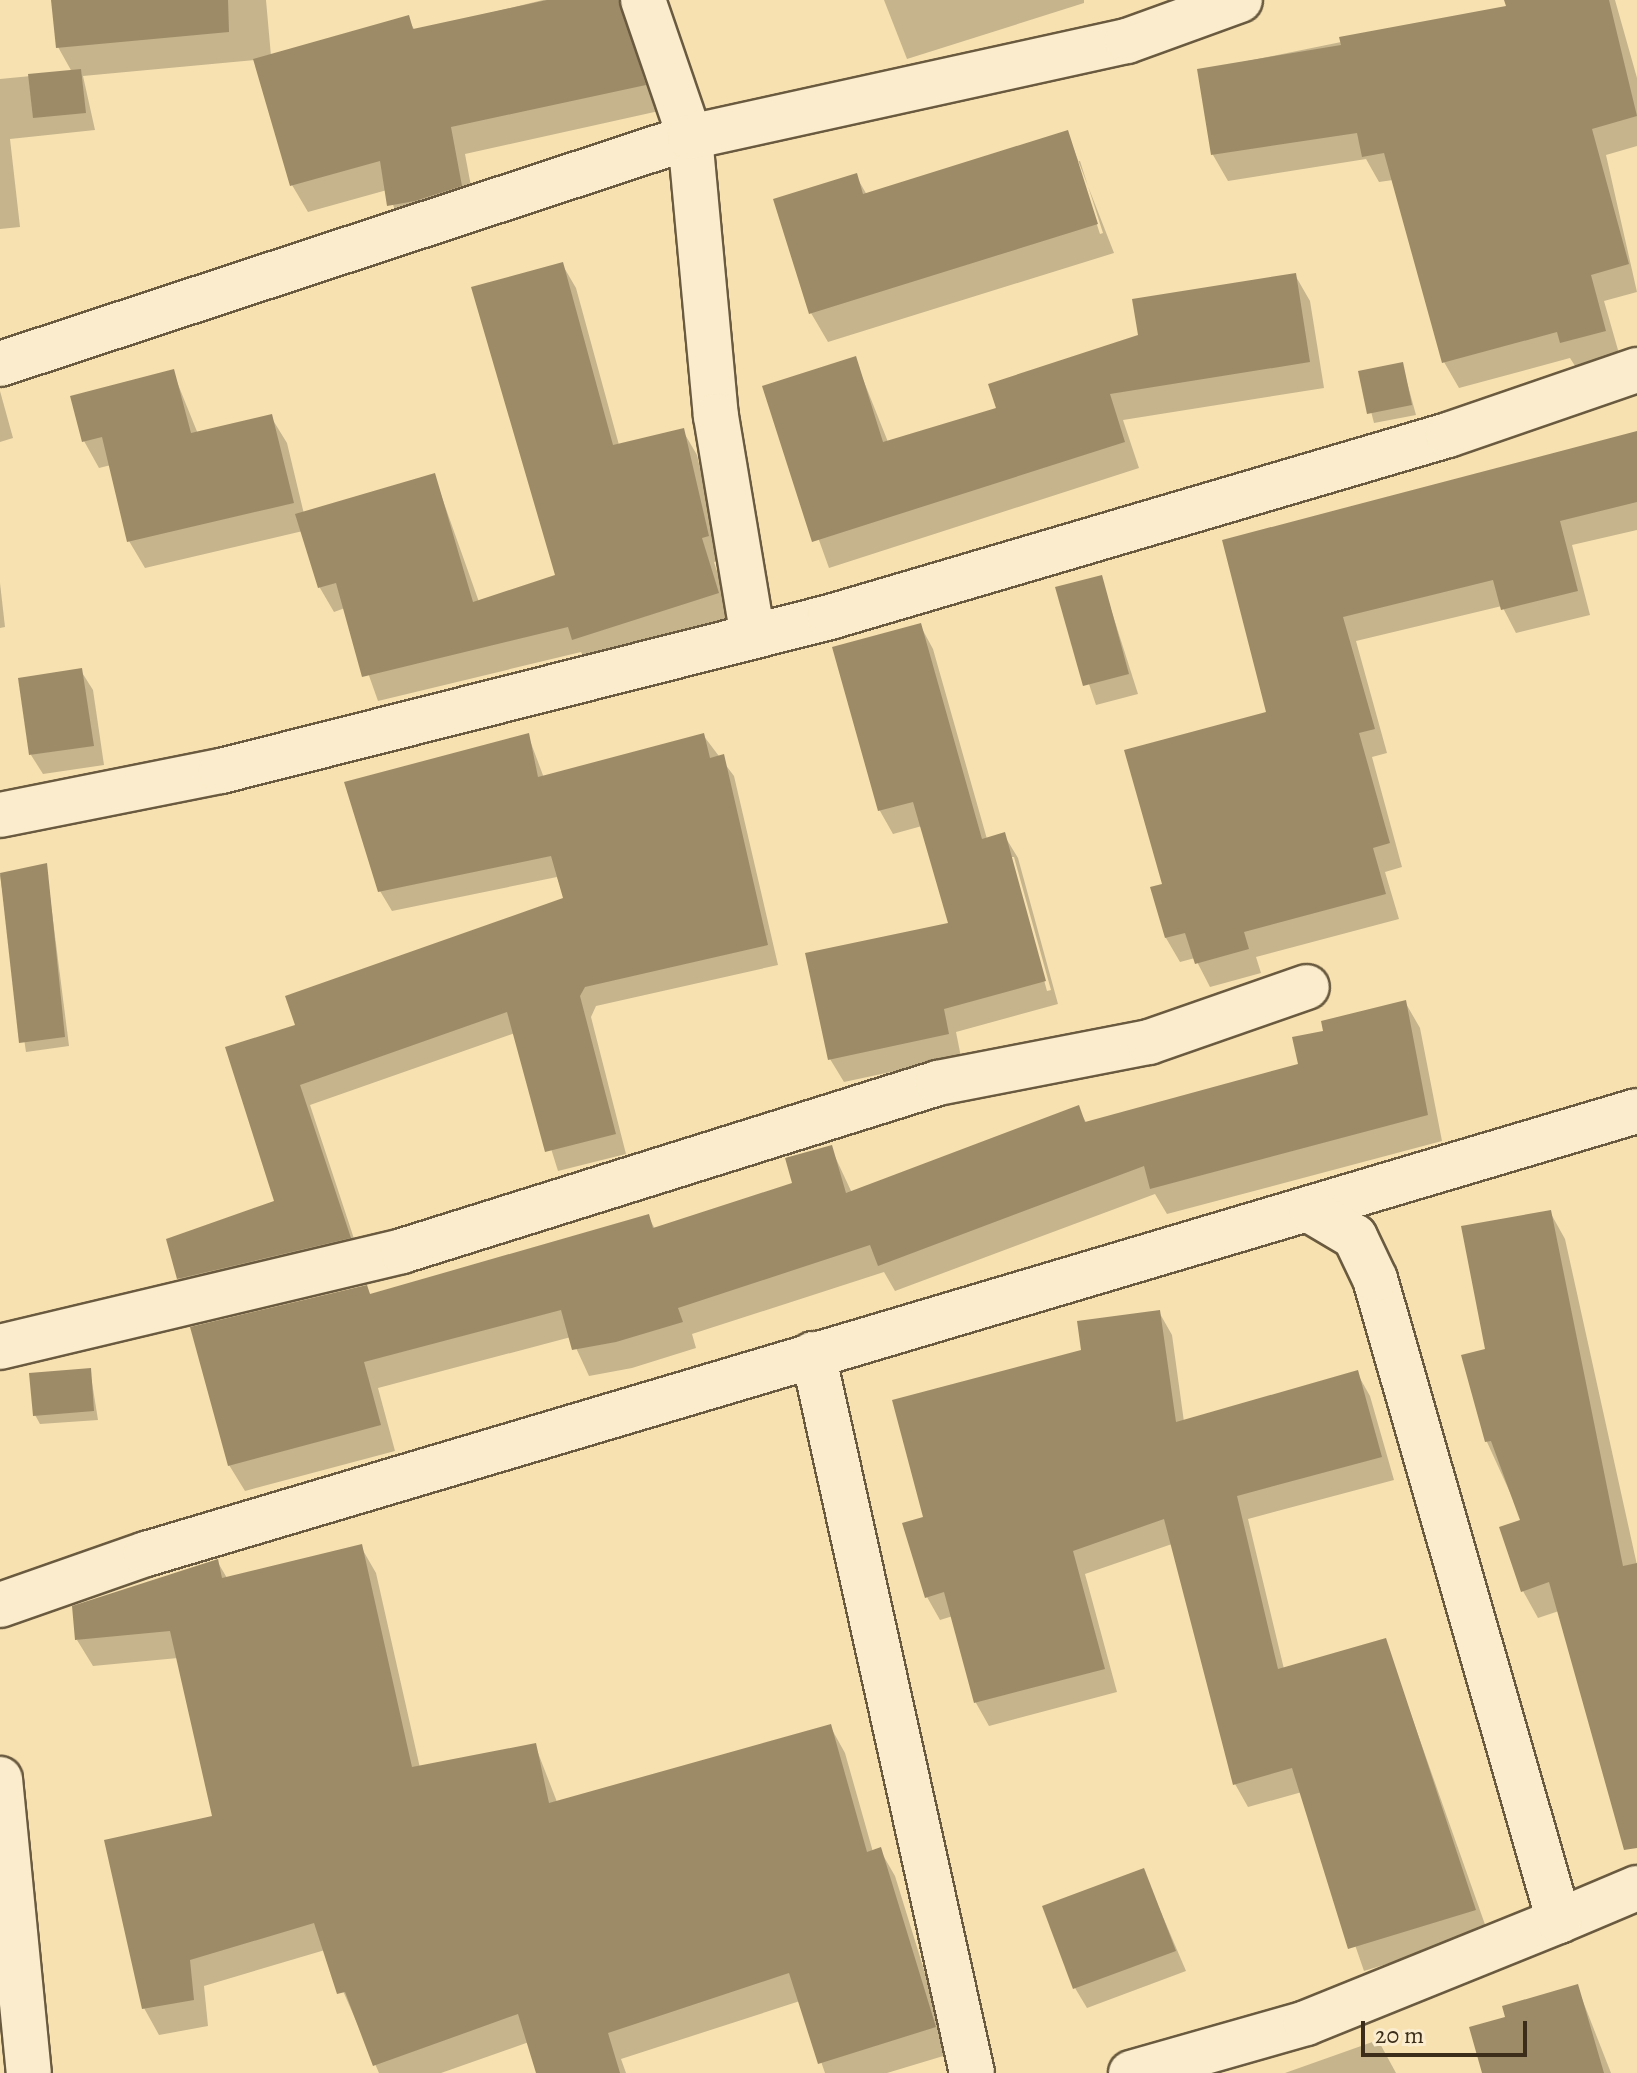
<!DOCTYPE html>
<html>
<head>
<meta charset="utf-8">
<style>
  body { margin:0 }
  #map { position:relative; width:1637px; height:2073px; overflow:hidden; background:#f7e1b0; font-family:Alegreya,serif }
  div>[style] { position:absolute }
  .shadow>* { inset:0; background:#0003 }
  .building>* { inset:0; background:#9d8b68 }
  .roads { filter:drop-shadow(2px 0 #6a5a3f) drop-shadow(-2px 0 #6a5a3f) drop-shadow(0 2px #6a5a3f) drop-shadow(0 -2px #6a5a3f) }
  .minor>* { height:44px; margin:-22px; padding:0 22px; transform-origin:22px; border-radius:22px; background:#faeccc }
  span { translate:-50% -50%; white-space:nowrap; text-align:center; line-height:1.15; -webkit-text-stroke:6px #faeccc; paint-order:stroke }
  .scale { position:absolute; left:1361px; top:2021px; width:166px; height:36px; box-sizing:border-box; border:4px solid #3b2d19; border-top:0; padding-left:10px; font-size:24px; line-height:28px; white-space:nowrap; color:#3b2d19; -webkit-text-stroke:6px #faeccc; paint-order:stroke }
</style>
</head>
<body>
<div id="map">
  <div class="shadow">
    <div style="clip-path:polygon(53px 0,266px 0,271px 56px,408px 18px,415px 31px,543px 0,632px 0,659px 111px,465px 154px,476px 213px,404px 232px,387px 190px,308px 212px,292px 185px,255px 60px,83px 76px,95px 130px,10px 139px,20px 227px,0 229px,0 79px,72px 72px,58px 47px)"></div>
    <div style="clip-path:polygon(884px 0,1084px 0,1084px 3px,907px 59px)"></div>
    <div style="clip-path:polygon(1506px 0,1615px 0,1637px 78px,1637px 146px,1606px 155px,1637px 292px,1604px 301px,1620px 357px,1577px 369px,1570px 358px,1459px 388px,1444px 362px,1393px 180px,1379px 182px,1366px 159px,1228px 181px,1213px 155px,1199px 71px,1508px 8px)"></div>
    <div style="clip-path:polygon(evenodd,1067px 132px,1114px 253px,828px 342px,811px 313px,856px 176px,867px 195px,1067px 132px,1076px 161px,1080px 161px,1103px 233px,1100px 234px,1076px 161px)"></div>
    <div style="clip-path:polygon(562px 264px,576px 288px,619px 445px,683px 431px,697px 455px,721px 561px,714px 562px,732px 617px,587px 663px,581px 652px,378px 701px,345px 608px,334px 612px,320px 588px,303px 531px,145px 568px,129px 541px,111px 465px,99px 468px,84px 441px,173px 372px,198px 434px,271px 417px,287px 443px,304px 514px,434px 475px,479px 602px,558px 576px)"></div>
    <div style="clip-path:polygon(1295px 275px,1310px 301px,1324px 388px,1123px 420px,1139px 468px,829px 568px,764px 387px,855px 359px,888px 442px,998px 409px,1140px 336px)"></div>
    <div style="clip-path:polygon(1402px 364px,1416px 415px,1374px 423px,1361px 373px)"></div>
    <div style="clip-path:polygon(0 391px,13px 438px,0 442px)"></div>
    <div style="clip-path:polygon(1637px 433px,1637px 530px,1572px 545px,1590px 615px,1516px 633px,1502px 606px,1356px 641px,1387px 753px,1372px 757px,1402px 867px,1385px 872px,1399px 919px,1256px 957px,1261px 973px,1210px 987px,1195px 958px,1180px 962px,1166px 938px,1165px 885px,1268px 713px,1225px 542px)"></div>
    <div style="clip-path:polygon(1101px 578px,1138px 694px,1096px 705px,1057px 589px)"></div>
    <div style="clip-path:polygon(0 583px,5px 627px,0 628px)"></div>
    <div style="clip-path:polygon(evenodd,920px 625px,933px 649px,987px 839px,1004px 835px,1018px 858px,1058px 1004px,956px 1032px,961px 1057px,844px 1082px,830px 1059px,950px 924px,922px 826px,893px 834px,880px 811px,835px 649px,920px 625px,1010px 857px,1014px 857px,1051px 990px,1047px 991px,1010px 857px)"></div>
    <div style="clip-path:polygon(81px 671px,93px 690px,104px 765px,43px 774px,31px 755px)"></div>
    <div style="clip-path:polygon(528px 735px,544px 778px,703px 735px,734px 776px,778px 965px,596px 1006px,591px 1017px,626px 1154px,558px 1171px,515px 1033px,310px 1105px,360px 1257px,190px 1298px,179px 1278px,276px 1202px,298px 1026px,565px 900px,557px 877px,392px 911px,380px 891px)"></div>
    <div style="clip-path:polygon(46px 865px,69px 1046px,26px 1052px,0 875px)"></div>
    <div style="clip-path:polygon(1405px 1002px,1420px 1028px,1442px 1141px,1167px 1214px,1155px 1194px,895px 1291px,884px 1272px,692px 1334px,696px 1348px,632px 1368px,589px 1376px,571px 1337px,378px 1388px,395px 1451px,245px 1491px,229px 1465px,366px 1287px,371px 1296px,648px 1216px,655px 1229px,794px 1184px,831px 1148px,852px 1193px,1078px 1108px,1087px 1124px,1301px 1065px,1325px 1032px)"></div>
    <div style="clip-path:polygon(1550px 1212px,1565px 1239px,1637px 1565px,1637px 1835px,1559px 1611px,1538px 1618px,1523px 1591px,1523px 1521px,1487px 1442px,1464px 1357px,1487px 1351px)"></div>
    <div style="clip-path:polygon(1159px 1312px,1172px 1335px,1184px 1422px,1357px 1373px,1370px 1396px,1394px 1480px,1248px 1519px,1284px 1669px,1385px 1641px,1488px 1933px,1364px 1971px,1302px 1792px,1248px 1807px,1235px 1784px,1172px 1544px,1085px 1574px,1117px 1692px,989px 1726px,976px 1703px,953px 1616px,940px 1620px,927px 1597px,925px 1518px,1083px 1351px)"></div>
    <div style="clip-path:polygon(90px 1370px,98px 1420px,40px 1424px,35px 1415px)"></div>
    <div style="clip-path:polygon(361px 1547px,376px 1573px,420px 1768px,535px 1745px,557px 1802px,830px 1726px,845px 1753px,873px 1852px,880px 1850px,895px 1876px,950px 2054px,887px 2073px,825px 2073px,800px 2001px,621px 2059px,626px 2073px,538px 2073px,529px 2042px,441px 2073px,379px 2073px,325px 1950px,204px 1986px,208px 2026px,159px 2035px,144px 2008px,215px 1818px,178px 1658px,93px 1666px,77px 1640px,217px 1561px,227px 1578px)"></div>
    <div style="clip-path:polygon(1143px 1870px,1186px 1971px,1087px 2008px,1075px 1988px)"></div>
    <div style="clip-path:polygon(1577px 1986px,1611px 2073px,1484px 2073px,1508px 2018px)"></div>
    <div style="clip-path:polygon(1378px 2040px,1396px 2073px,1285px 2073px)"></div>
  </div>
  <div class="building">
    <div style="clip-path:polygon(51px 0,228px 0,229px 32px,56px 48px)"></div>
    <div style="clip-path:polygon(547px 0,619px 0,646px 85px,451px 127px,462px 186px,415px 201px,387px 206px,380px 161px,290px 186px,253px 59px,409px 15px,413px 29px)"></div>
    <div style="clip-path:polygon(1504px 0,1609px 0,1637px 116px,1592px 129px,1629px 264px,1591px 275px,1606px 331px,1560px 343px,1557px 332px,1442px 363px,1384px 153px,1362px 157px,1357px 133px,1211px 155px,1197px 69px,1341px 45px,1339px 37px,1506px 6px)"></div>
    <div style="clip-path:polygon(81px 69px,86px 113px,33px 118px,28px 74px)"></div>
    <div style="clip-path:polygon(1068px 130px,1098px 224px,809px 314px,773px 199px,857px 173px,863px 194px)"></div>
    <div style="clip-path:polygon(563px 262px,613px 445px,684px 428px,709px 536px,702px 538px,719px 593px,572px 640px,568px 627px,362px 677px,336px 583px,318px 588px,295px 514px,435px 473px,473px 602px,555px 575px,471px 287px)"></div>
    <div style="clip-path:polygon(1296px 273px,1310px 362px,1110px 394px,1125px 442px,812px 542px,762px 386px,856px 356px,883px 442px,996px 408px,988px 384px,1138px 335px,1132px 299px)"></div>
    <div style="clip-path:polygon(1403px 362px,1412px 405px,1367px 414px,1358px 371px)"></div>
    <div style="clip-path:polygon(174px 369px,191px 433px,272px 414px,294px 503px,127px 542px,102px 437px,82px 442px,70px 396px)"></div>
    <div style="clip-path:polygon(1637px 431px,1637px 502px,1560px 521px,1578px 591px,1501px 610px,1493px 580px,1343px 617px,1375px 729px,1359px 733px,1390px 843px,1373px 848px,1386px 894px,1244px 932px,1249px 949px,1195px 964px,1185px 933px,1165px 938px,1150px 887px,1162px 884px,1124px 750px,1266px 712px,1222px 540px)"></div>
    <div style="clip-path:polygon(1102px 575px,1129px 674px,1083px 686px,1055px 587px)"></div>
    <div style="clip-path:polygon(921px 623px,982px 839px,1005px 832px,1046px 981px,944px 1009px,949px 1034px,828px 1060px,805px 953px,948px 923px,913px 802px,878px 811px,832px 647px)"></div>
    <div style="clip-path:polygon(82px 668px,94px 746px,29px 755px,18px 678px)"></div>
    <div style="clip-path:polygon(529px 733px,538px 777px,704px 733px,710px 758px,724px 754px,768px 945px,585px 987px,580px 996px,616px 1134px,545px 1152px,507px 1012px,300px 1085px,351px 1238px,177px 1279px,166px 1239px,274px 1201px,225px 1047px,295px 1025px,285px 996px,563px 898px,551px 856px,378px 892px,344px 782px)"></div>
    <div style="clip-path:polygon(47px 863px,65px 1037px,19px 1043px,0 873px)"></div>
    <div style="clip-path:polygon(1406px 1000px,1428px 1115px,1150px 1189px,1144px 1166px,878px 1266px,870px 1245px,678px 1308px,683px 1322px,616px 1342px,572px 1350px,561px 1310px,364px 1362px,381px 1425px,228px 1466px,190px 1327px,367px 1285px,370px 1294px,649px 1214px,653px 1228px,792px 1183px,785px 1158px,832px 1145px,846px 1193px,1079px 1105px,1085px 1122px,1298px 1064px,1292px 1037px,1323px 1031px,1321px 1021px)"></div>
    <div style="clip-path:polygon(1551px 1210px,1623px 1566px,1637px 1563px,1637px 1848px,1624px 1850px,1549px 1582px,1521px 1592px,1499px 1527px,1520px 1520px,1491px 1441px,1485px 1442px,1461px 1355px,1485px 1349px,1461px 1226px)"></div>
    <div style="clip-path:polygon(1160px 1310px,1176px 1422px,1358px 1370px,1382px 1457px,1237px 1496px,1278px 1669px,1386px 1638px,1476px 1910px,1348px 1949px,1292px 1768px,1233px 1785px,1164px 1519px,1073px 1551px,1105px 1669px,974px 1703px,944px 1592px,925px 1598px,902px 1523px,923px 1517px,892px 1400px,1081px 1350px,1077px 1321px)"></div>
    <div style="clip-path:polygon(91px 1368px,94px 1411px,33px 1416px,29px 1373px)"></div>
    <div style="clip-path:polygon(362px 1544px,412px 1767px,536px 1743px,549px 1803px,831px 1724px,867px 1852px,881px 1847px,936px 2027px,818px 2064px,789px 1973px,608px 2033px,620px 2073px,536px 2073px,518px 2014px,373px 2066px,345px 1992px,337px 1994px,314px 1923px,190px 1960px,194px 2000px,142px 2009px,104px 1840px,212px 1816px,170px 1631px,75px 1640px,72px 1606px,218px 1559px,222px 1578px)"></div>
    <div style="clip-path:polygon(1144px 1868px,1176px 1951px,1073px 1989px,1042px 1906px)"></div>
    <div style="clip-path:polygon(1578px 1984px,1604px 2073px,1482px 2073px,1469px 2027px,1505px 2017px,1502px 2006px)"></div>
  </div>
  <div class="roads">
    <div class="minor">
      <div style="left:643px;top:0;width:145px;rotate:71.1deg"></div>
      <div style="left:690px;top:137px;width:280px;rotate:84.7deg"></div>
      <div style="left:716px;top:416px;width:223px;rotate:80.5deg"></div>
      <div style="left:0;top:364px;width:726px;rotate:-18.21deg"></div>
      <div style="left:690px;top:137px;width:447px;rotate:-12.4deg"></div>
      <div style="left:1127px;top:41px;width:120px;rotate:-19.9deg"></div>
      <div style="left:0;top:815px;width:225px;rotate:-11.3deg"></div>
      <div style="left:221px;top:771px;width:628px;rotate:-14.19deg"></div>
      <div style="left:830px;top:617px;width:644px;rotate:-16.41deg"></div>
      <div style="left:1448px;top:435px;width:200px;rotate:-19deg"></div>
      <div style="left:0;top:1347px;width:413px;rotate:-13.4deg"></div>
      <div style="left:402px;top:1251px;width:562px;rotate:-17.4deg"></div>
      <div style="left:938px;top:1083px;width:215px;rotate:-11deg"></div>
      <div style="left:1149px;top:1042px;width:167px;rotate:-19.2deg"></div>
      <div style="left:813px;top:1354px;width:736px;rotate:77.53deg"></div>
      <div style="left:0;top:1605px;width:155px;rotate:-19.3deg"></div>
      <div style="left:146px;top:1554px;width:1555px;rotate:-16.55deg"></div>
      <div style="left:0;top:1779px;width:295px;rotate:84.4deg"></div>
      <div style="left:1559px;top:1921px;width:85px;rotate:-22.9deg"></div>
      <div style="left:1131px;top:2073px;width:182px;rotate:-15.9deg"></div>
      <div style="left:1306px;top:2023px;width:273px;rotate:-22deg"></div>
      <div style="left:1559px;top:1921px;width:668px;rotate:-105.99deg"></div>
      <div style="left:1375px;top:1279px;width:47px;rotate:-115.5deg"></div>
      <div style="left:1355px;top:1237px;width:51px;rotate:-149.4deg"></div>
    </div>
  </div>
  <div class="scale">20 m</div>
</div>
</body>
</html>
